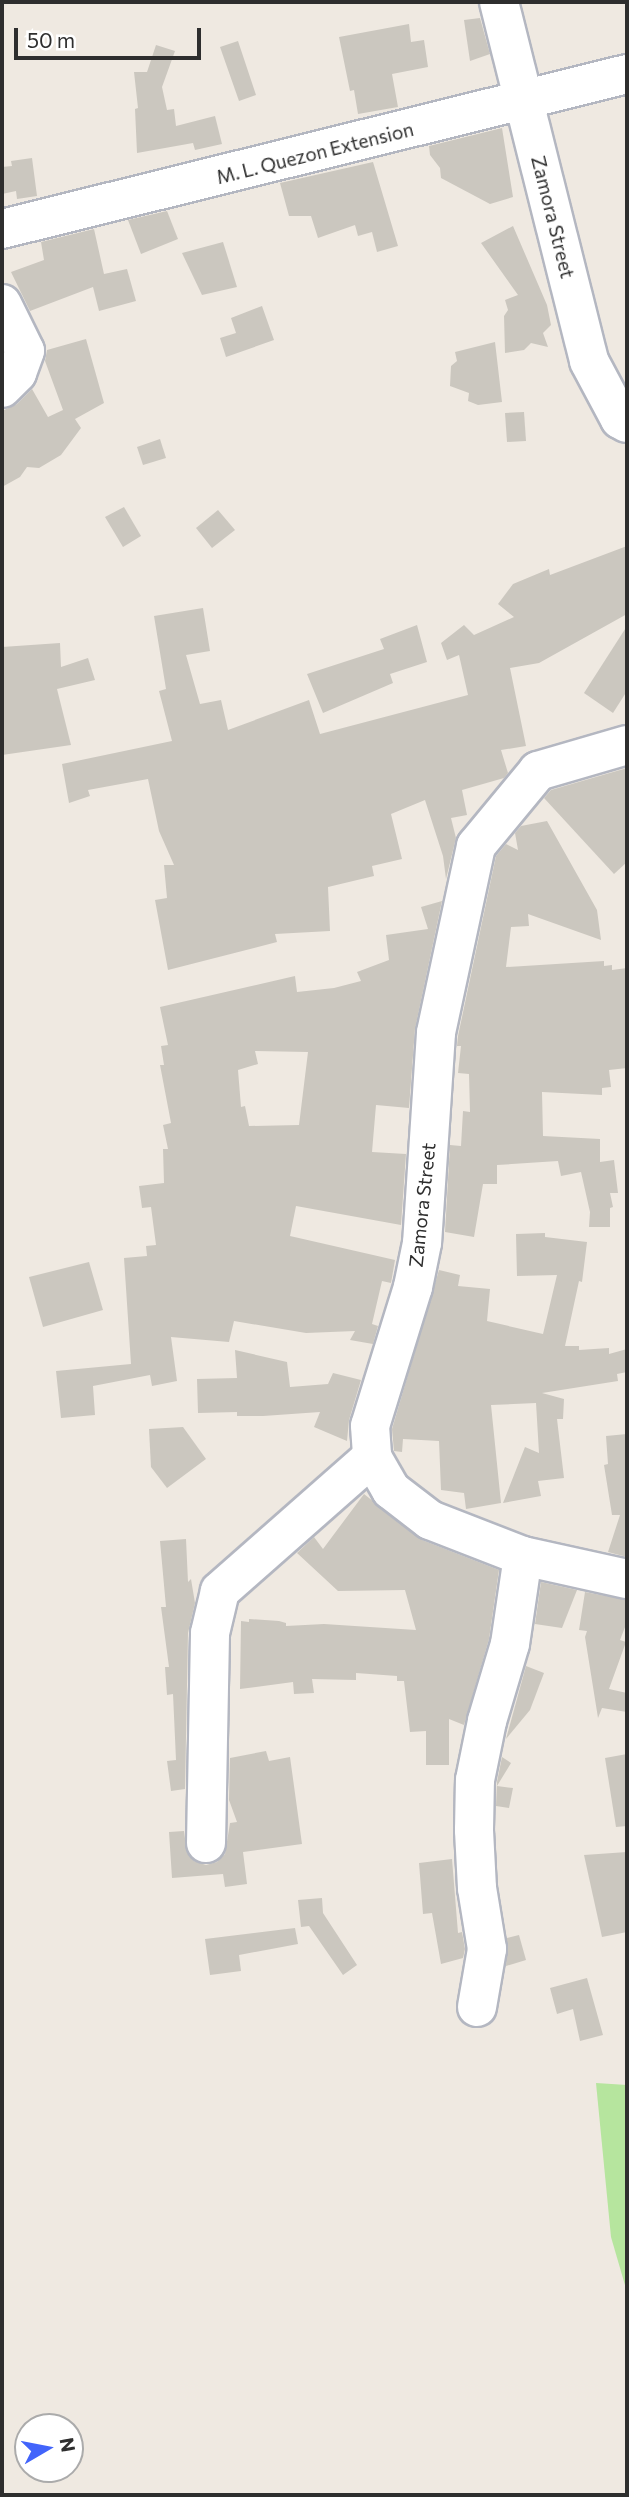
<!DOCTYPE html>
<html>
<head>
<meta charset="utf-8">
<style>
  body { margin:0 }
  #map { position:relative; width:629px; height:2497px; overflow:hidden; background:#efe9e1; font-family:Commissioner,sans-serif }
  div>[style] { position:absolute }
  .green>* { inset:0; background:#b6e59e }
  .building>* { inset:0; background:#cbc7bf }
  .roads { filter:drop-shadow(2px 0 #b4b7c1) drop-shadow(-2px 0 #b4b7c1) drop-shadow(0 2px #b4b7c1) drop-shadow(0 -2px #b4b7c1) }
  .minor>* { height:38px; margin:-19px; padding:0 19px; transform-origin:19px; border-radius:19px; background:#fff }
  span { translate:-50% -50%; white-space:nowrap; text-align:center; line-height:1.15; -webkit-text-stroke:5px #fff; paint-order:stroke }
  .street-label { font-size:19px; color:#2e2e2e }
  .frame { position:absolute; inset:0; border:4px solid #2e2e2e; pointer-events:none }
  .north { position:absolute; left:14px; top:2413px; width:70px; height:70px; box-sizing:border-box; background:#fff; border:2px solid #ababab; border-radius:50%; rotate:80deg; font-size:19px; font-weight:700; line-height:28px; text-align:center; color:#2e2e2e }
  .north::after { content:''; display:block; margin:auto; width:24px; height:32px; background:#4264fb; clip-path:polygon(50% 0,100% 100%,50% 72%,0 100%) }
  .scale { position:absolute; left:14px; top:28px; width:187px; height:32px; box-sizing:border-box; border:4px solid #2e2e2e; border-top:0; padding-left:9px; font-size:21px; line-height:24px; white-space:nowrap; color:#2e2e2e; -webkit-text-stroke:5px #fff; paint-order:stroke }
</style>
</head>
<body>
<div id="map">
  <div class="green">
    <div style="clip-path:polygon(596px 2083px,627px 2085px,627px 2292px,611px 2237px)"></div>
  </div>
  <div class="building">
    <div style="clip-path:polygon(480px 18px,490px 54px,470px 61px,464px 20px)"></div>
    <div style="clip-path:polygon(409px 24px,411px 42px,424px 40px,428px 67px,392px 74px,398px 107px,358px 114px,354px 90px,350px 91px,339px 37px)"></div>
    <div style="clip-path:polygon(238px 41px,256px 95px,239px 101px,220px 47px)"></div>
    <div style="clip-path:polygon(156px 45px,175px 51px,162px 87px,167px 110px,174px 109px,176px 126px,215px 116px,222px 144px,195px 150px,193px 143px,137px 153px,135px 109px,138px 108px,134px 72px,147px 72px)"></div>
    <div style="clip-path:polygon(502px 128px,513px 197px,490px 204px,441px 178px,440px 168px,430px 155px,429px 146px)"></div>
    <div style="clip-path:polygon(32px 158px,37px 196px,17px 199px,16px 191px,2px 194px,2px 167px,12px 166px,11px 161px)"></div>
    <div style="clip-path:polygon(373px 162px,398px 246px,377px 252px,372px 232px,358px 236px,355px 225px,318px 238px,311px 216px,289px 216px,280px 183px)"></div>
    <div style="clip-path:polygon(167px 211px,178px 239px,141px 254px,128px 220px)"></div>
    <div style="clip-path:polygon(513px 226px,547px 305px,551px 325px,543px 333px,548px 347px,531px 343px,524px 350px,505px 353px,504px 316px,508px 310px,505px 300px,518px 295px,481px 243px)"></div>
    <div style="clip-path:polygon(94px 229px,104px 274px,127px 269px,136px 301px,99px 311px,93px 287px,30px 311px,11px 272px,44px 260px,41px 242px)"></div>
    <div style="clip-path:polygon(223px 242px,237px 287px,202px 295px,182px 253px)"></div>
    <div style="clip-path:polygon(262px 306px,274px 340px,226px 357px,220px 338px,236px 333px,231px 318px)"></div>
    <div style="clip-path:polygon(86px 339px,104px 403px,75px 419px,81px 428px,61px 455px,39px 468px,27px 467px,20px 477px,2px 487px,2px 411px,17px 404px,32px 389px,48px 417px,63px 410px,45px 361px,47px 350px)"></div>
    <div style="clip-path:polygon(495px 342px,502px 402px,478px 405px,468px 401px,469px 393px,450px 386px,451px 366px,457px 361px,455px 352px)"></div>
    <div style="clip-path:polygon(524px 412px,526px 441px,507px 442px,505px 413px)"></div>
    <div style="clip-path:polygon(160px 439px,166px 458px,143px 465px,137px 447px)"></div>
    <div style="clip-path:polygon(124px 507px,141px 536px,123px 547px,105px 517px)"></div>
    <div style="clip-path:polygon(218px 510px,235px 530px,212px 548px,196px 528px)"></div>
    <div style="clip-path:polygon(627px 546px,627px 614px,539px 663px,510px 668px,526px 746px,501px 750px,508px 773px,504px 778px,462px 790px,467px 815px,451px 818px,456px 838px,446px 879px,443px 856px,425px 800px,391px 814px,402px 859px,372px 866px,374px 876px,328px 887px,330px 931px,275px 934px,277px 942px,168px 970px,155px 900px,167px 898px,164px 865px,174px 865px,159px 831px,148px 779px,88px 790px,90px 796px,69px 803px,62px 764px,172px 741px,159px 691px,166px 689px,154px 616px,203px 608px,210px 651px,186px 655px,200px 704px,221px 700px,228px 730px,309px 700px,320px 734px,468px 695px,459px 655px,447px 660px,441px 643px,464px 625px,474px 635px,514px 617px,498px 604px,513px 584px,549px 569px,550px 575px)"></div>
    <div style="clip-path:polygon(417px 625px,427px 662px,390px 674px,393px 683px,323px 713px,307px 674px,384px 649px,380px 639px)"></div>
    <div style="clip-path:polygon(627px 626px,627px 691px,613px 713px,584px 693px)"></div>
    <div style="clip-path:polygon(60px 643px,61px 667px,88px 658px,95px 680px,57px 689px,71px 745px,2px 755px,2px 647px)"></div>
    <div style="clip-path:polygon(627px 768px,627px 862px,614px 874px,544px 798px,551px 790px)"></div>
    <div style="clip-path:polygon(547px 821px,597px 910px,601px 940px,528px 914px,529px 926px,511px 927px,506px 967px,604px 961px,604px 966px,612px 965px,612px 970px,627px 968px,627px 1068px,609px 1070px,611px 1087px,602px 1088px,602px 1095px,542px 1092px,543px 1136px,600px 1139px,600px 1162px,614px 1160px,618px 1193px,610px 1193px,613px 1207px,610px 1208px,610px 1227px,589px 1227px,590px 1212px,581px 1172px,561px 1176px,558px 1161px,497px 1165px,497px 1184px,483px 1184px,474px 1237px,445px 1232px,450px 1145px,461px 1146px,463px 1111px,470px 1112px,469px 1074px,458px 1073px,461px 1046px,457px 1046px,458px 1036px,496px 856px,506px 844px,518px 850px,515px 833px,521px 826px)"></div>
    <div style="clip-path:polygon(evenodd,442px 901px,415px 1029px,409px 1108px,376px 1105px,372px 1152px,406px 1154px,401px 1225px,296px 1206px,290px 1236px,395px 1260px,391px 1283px,382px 1281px,372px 1324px,378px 1326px,373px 1344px,350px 1340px,355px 1331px,306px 1333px,234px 1321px,229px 1342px,171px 1337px,177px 1381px,152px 1386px,150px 1375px,93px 1386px,95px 1415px,61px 1418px,56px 1371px,131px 1364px,124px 1258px,147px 1256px,146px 1246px,156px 1245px,151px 1207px,142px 1208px,139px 1186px,164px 1183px,163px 1149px,168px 1149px,163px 1125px,171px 1123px,160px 1065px,164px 1065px,161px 1046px,168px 1045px,160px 1007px,295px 976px,297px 992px,334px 988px,361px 981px,357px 972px,389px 960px,386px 935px,428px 929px,421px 907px,442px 901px,255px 1051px,308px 1052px,299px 1125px,249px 1126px,245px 1106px,241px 1107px,238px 1070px,258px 1064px,255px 1051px)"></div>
    <div style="clip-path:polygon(545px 1233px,545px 1237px,587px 1242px,582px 1282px,579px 1281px,565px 1346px,579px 1346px,579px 1350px,609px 1348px,609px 1354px,627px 1349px,627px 1372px,617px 1374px,618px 1381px,542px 1393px,564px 1399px,563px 1419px,557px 1419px,564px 1478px,538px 1481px,541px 1496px,503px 1503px,525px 1447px,539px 1453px,536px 1403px,491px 1405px,501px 1503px,466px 1509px,464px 1493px,441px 1490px,439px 1441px,403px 1439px,402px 1452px,394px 1451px,392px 1429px,439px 1270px,460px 1275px,458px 1286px,490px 1289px,487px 1321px,543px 1334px,557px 1275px,517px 1276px,516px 1234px)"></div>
    <div style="clip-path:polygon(89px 1262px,103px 1310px,43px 1327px,29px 1277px)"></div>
    <div style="clip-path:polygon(235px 1350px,287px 1362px,290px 1387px,328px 1384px,333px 1373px,361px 1380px,349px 1420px,347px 1441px,314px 1427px,320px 1412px,263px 1416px,237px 1416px,237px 1412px,198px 1413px,197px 1379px,237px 1378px)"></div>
    <div style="clip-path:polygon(183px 1427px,206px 1459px,167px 1488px,151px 1467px,149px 1429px)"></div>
    <div style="clip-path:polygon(627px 1434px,627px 1557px,608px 1552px,620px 1515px,612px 1515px,604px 1465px,608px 1464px,606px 1436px)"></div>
    <div style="clip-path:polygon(364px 1494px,422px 1540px,499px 1570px,489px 1639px,464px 1725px,449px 1719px,449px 1765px,426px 1765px,426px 1731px,410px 1732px,404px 1681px,397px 1681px,397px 1676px,356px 1673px,356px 1680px,312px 1679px,314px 1693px,294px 1694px,293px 1682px,240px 1689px,241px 1621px,249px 1622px,249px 1619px,279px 1621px,286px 1623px,286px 1626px,324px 1624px,416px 1630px,405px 1590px,338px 1591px,297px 1553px,314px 1537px,323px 1549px)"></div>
    <div style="clip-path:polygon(186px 1539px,188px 1582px,191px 1579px,195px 1603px,188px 1633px,185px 1789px,171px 1791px,167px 1761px,176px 1760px,173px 1694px,167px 1695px,165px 1667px,169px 1667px,161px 1607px,166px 1607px,160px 1541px)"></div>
    <div style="clip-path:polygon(541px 1582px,577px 1590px,562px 1628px,535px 1624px)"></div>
    <div style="clip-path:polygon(585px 1592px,627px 1600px,627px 1622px,620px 1640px,626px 1642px,609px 1689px,627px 1693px,627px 1712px,602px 1708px,598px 1718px,585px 1637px,587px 1631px,579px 1630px)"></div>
    <div style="clip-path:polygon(526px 1666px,544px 1673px,530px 1710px,506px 1739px)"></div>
    <div style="clip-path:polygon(266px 1751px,269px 1761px,290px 1757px,302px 1844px,243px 1852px,247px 1884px,225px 1887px,223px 1874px,172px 1878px,169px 1832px,184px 1831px,187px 1853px,194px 1861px,206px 1865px,217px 1862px,225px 1854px,230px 1823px,237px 1822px,229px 1800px,230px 1758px)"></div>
    <div style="clip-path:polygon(627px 1754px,627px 1826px,616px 1827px,605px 1758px)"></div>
    <div style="clip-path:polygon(502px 1757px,511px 1763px,497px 1786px,513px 1788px,509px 1808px,496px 1806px,497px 1782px)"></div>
    <div style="clip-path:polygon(627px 1852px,627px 1932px,602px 1937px,584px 1855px)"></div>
    <div style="clip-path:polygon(452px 1859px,458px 1933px,462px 1932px,465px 1949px,463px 1958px,441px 1964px,432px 1913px,423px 1914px,419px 1863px)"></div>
    <div style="clip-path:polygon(322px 1898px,323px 1913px,357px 1965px,343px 1975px,309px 1926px,301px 1927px,298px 1900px)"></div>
    <div style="clip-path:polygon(295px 1928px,298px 1944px,239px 1955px,241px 1971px,210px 1975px,205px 1939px)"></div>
    <div style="clip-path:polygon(519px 1935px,526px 1960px,506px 1966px,507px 1938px)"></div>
    <div style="clip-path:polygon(587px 1978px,603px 2035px,580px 2041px,573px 2009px,557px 2014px,550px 1988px)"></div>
  </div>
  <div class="roads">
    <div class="minor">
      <div style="left:499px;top:2px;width:370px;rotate:75.9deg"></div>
      <div style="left:589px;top:361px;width:66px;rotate:61.9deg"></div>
      <div style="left:620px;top:419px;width:8px;rotate:30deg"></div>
      <div style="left:2px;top:229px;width:644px;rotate:-13.93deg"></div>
      <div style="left:2px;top:304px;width:52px;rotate:63.9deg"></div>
      <div style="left:25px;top:351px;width:23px;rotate:110deg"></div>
      <div style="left:17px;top:373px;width:21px;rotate:135deg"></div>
      <div style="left:627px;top:745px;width:93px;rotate:163.7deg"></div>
      <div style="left:538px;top:771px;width:97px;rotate:129.6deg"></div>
      <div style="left:476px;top:846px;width:191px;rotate:102.1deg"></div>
      <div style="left:436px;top:1033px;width:210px;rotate:93.8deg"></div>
      <div style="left:422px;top:1243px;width:45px;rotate:101.6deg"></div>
      <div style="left:413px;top:1287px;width:145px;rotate:107.2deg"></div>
      <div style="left:370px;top:1426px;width:31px;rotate:86deg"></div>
      <div style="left:372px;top:1457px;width:38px;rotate:60deg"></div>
      <div style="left:391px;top:1490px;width:49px;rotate:37.6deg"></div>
      <div style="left:430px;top:1520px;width:100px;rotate:21.2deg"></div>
      <div style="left:523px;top:1556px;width:107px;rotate:12.5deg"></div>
      <div style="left:206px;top:1843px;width:210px;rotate:-88.9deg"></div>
      <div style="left:210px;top:1633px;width:43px;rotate:-76.6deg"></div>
      <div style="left:220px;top:1591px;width:203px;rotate:-41.4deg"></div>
      <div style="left:477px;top:2007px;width:59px;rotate:-80.2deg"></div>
      <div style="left:487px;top:1949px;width:62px;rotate:-99.3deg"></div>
      <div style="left:477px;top:1888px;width:58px;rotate:-93deg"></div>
      <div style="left:474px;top:1830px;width:50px;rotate:-88.9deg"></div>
      <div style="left:475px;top:1780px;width:60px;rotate:-78.5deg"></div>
      <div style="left:487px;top:1721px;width:80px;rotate:-73.4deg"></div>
      <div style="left:510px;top:1644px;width:89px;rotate:-81.6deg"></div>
    </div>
  </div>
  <div class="street-label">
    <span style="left:315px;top:153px;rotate:-14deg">M. L. Quezon Extension</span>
    <span style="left:553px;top:217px;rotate:76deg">Zamora Street</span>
    <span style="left:422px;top:1205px;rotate:-84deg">Zamora Street</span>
  </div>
  <div class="frame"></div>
  <div class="north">N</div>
  <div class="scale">50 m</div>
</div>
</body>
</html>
